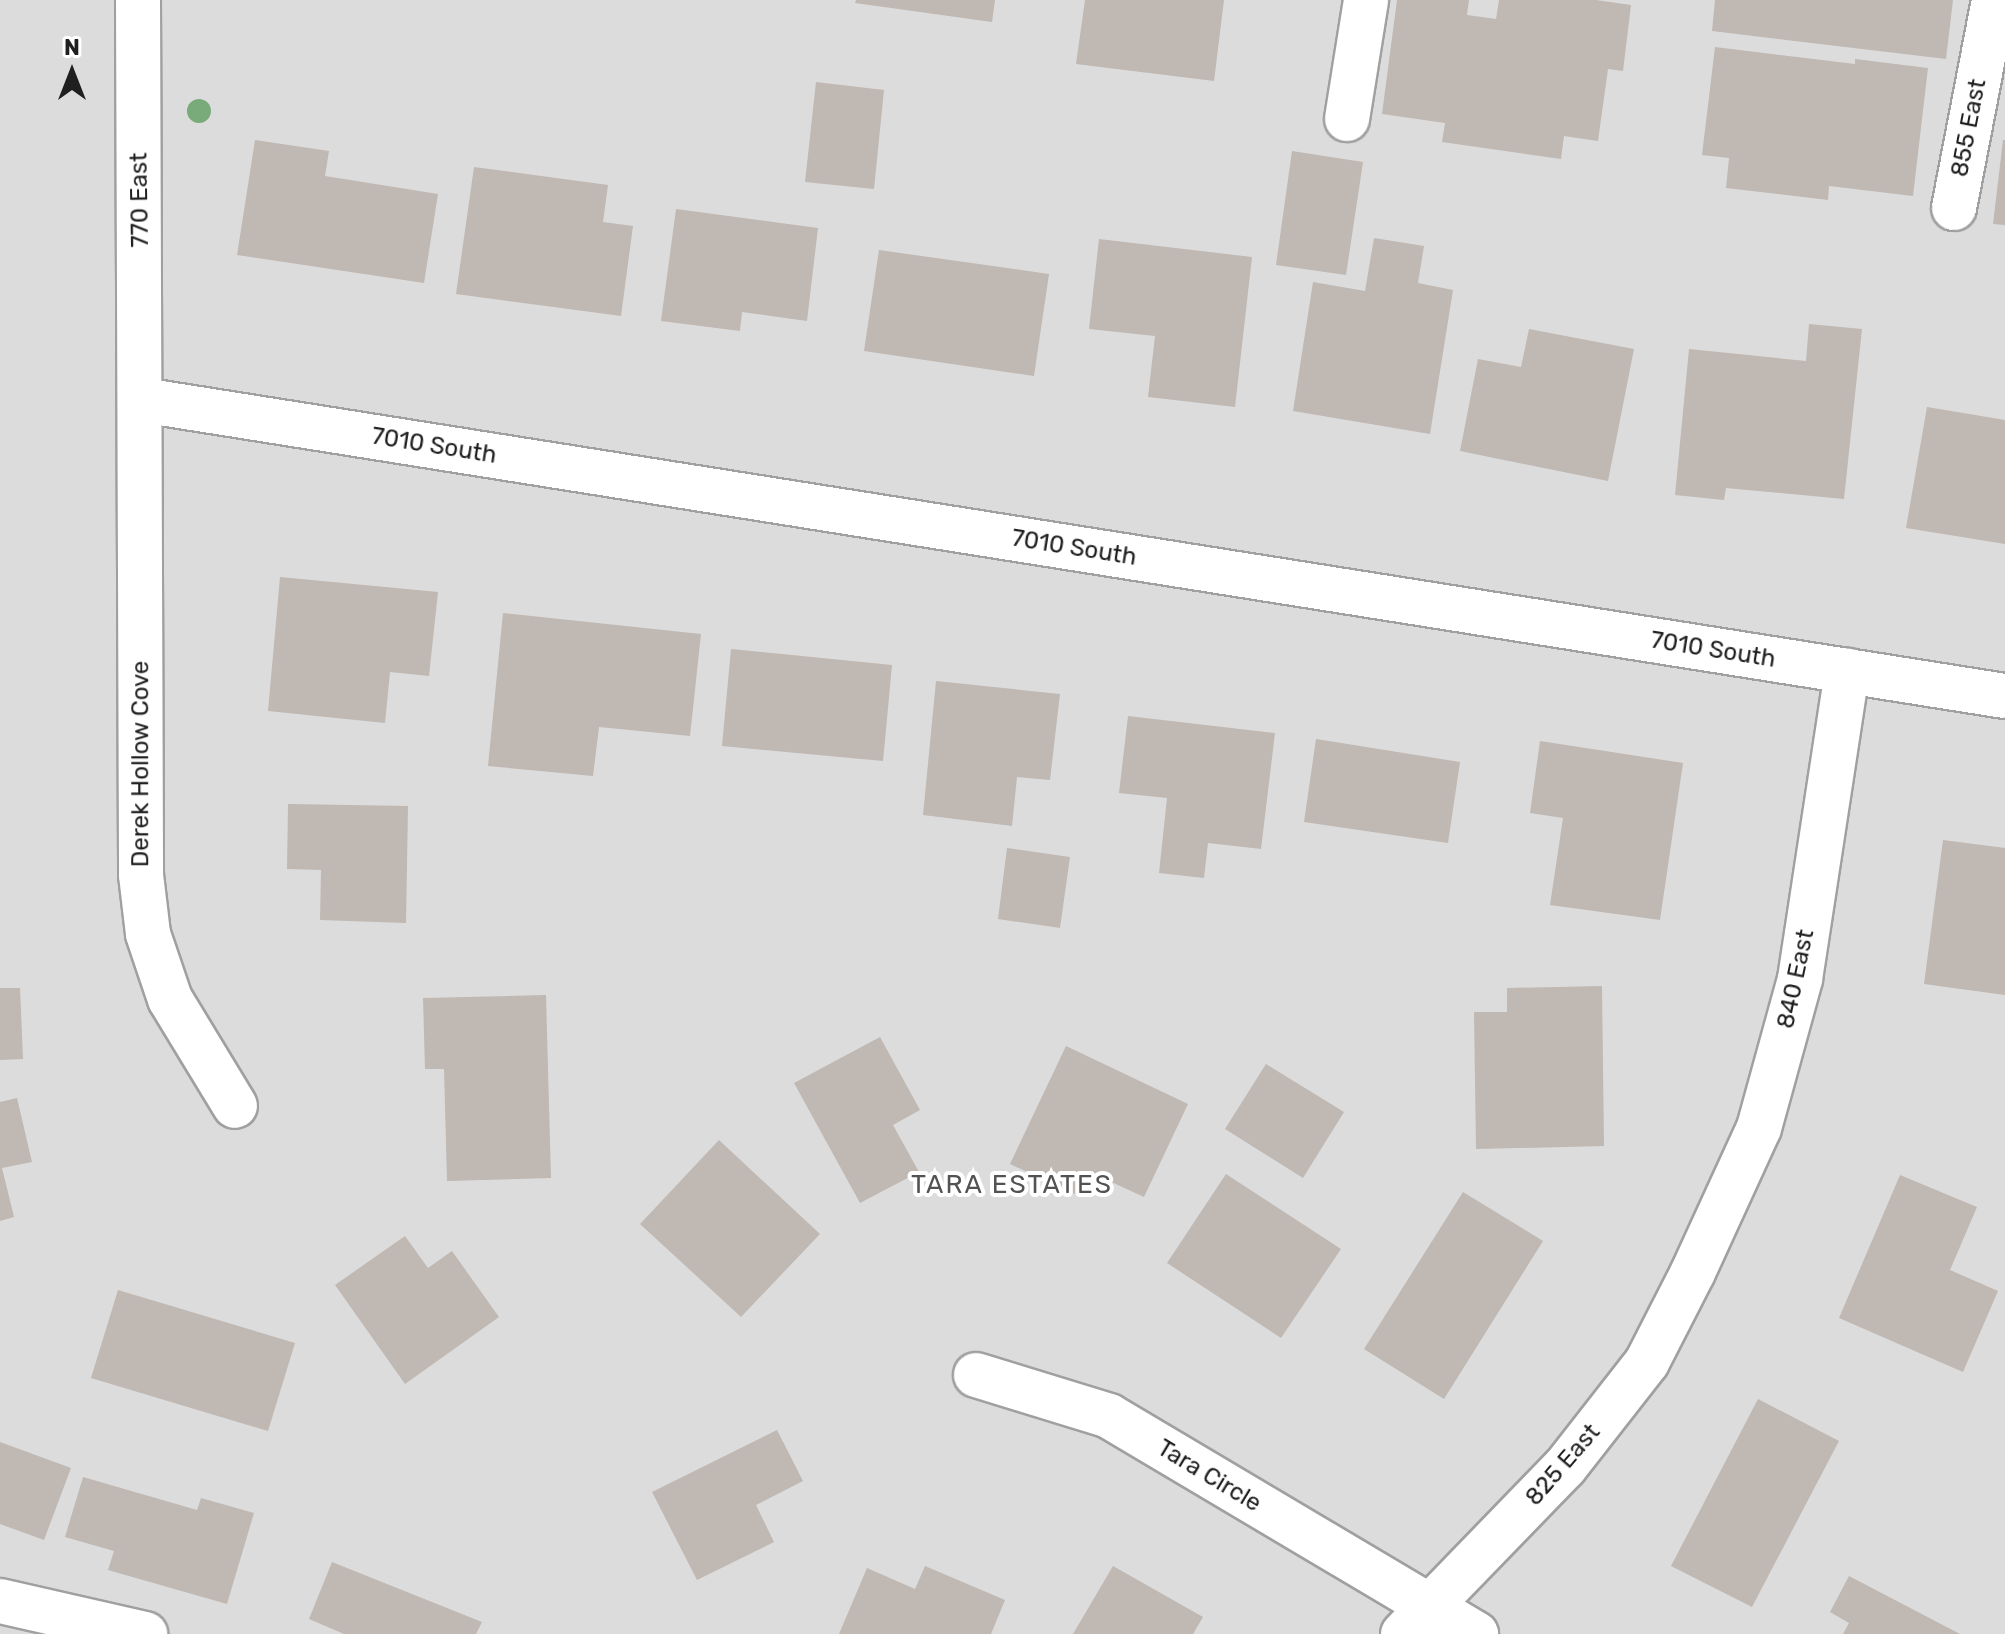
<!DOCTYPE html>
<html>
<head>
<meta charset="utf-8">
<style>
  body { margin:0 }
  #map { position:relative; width:2005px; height:1634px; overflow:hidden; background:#efece6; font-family:Rubik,sans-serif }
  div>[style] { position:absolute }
  .residential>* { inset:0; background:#dddcdc }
  .building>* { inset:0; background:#bfb8b3 }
  .roads { filter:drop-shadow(2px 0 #a0a0a0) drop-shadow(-2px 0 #a0a0a0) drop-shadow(0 2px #a0a0a0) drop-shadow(0 -2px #a0a0a0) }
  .minor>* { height:44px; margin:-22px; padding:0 22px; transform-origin:22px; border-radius:22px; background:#fff }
  .trees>* { width:24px; height:24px; margin:-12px; border-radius:50%; background:#78aa7a }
  span { translate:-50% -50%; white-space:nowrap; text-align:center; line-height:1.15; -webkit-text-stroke:8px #fff; paint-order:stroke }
  .street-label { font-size:24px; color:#1f1f1f }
  .neighbourhood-label { font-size:26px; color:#525252; letter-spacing:2px }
  .north { position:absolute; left:32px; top:32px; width:80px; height:80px; -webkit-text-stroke:6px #fff; paint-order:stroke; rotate:0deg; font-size:22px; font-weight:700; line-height:32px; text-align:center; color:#1f1f1f }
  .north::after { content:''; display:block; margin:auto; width:28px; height:36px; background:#1f1f1f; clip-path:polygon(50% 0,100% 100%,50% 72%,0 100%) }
</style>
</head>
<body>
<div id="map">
  <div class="residential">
    <div style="clip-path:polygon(0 0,2005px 0,2005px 1634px,0 1634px)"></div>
  </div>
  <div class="building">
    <div style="clip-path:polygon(856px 0,995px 0,992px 22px,855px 3px)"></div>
    <div style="clip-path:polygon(1085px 0,1224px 0,1214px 81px,1076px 64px)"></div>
    <div style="clip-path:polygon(1397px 0,1469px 0,1467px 15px,1496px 19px,1499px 0,1596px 0,1631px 5px,1623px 71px,1608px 69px,1598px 141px,1564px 136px,1561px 159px,1442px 142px,1445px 123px,1382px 114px)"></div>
    <div style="clip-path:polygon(1715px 0,1953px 0,1946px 59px,1712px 31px)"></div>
    <div style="clip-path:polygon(1715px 47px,1855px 64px,1855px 59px,1928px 68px,1913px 196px,1829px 186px,1828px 200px,1726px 188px,1729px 158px,1702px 155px)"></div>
    <div style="clip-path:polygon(816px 82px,884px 90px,874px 189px,805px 182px)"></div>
    <div style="clip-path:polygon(255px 140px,329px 151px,325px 176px,438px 194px,424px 283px,237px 255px)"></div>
    <div style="clip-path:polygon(2003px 140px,2005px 140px,2005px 225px,1993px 224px)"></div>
    <div style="clip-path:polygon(1292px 151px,1363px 162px,1346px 275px,1276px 265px)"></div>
    <div style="clip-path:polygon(474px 167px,608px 185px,603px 222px,633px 226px,621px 316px,456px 294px)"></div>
    <div style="clip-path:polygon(676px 209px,818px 228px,807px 321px,742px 312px,740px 331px,661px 321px)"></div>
    <div style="clip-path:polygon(1374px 238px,1424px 246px,1418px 283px,1453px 290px,1430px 434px,1293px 411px,1313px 282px,1365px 291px)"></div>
    <div style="clip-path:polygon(1099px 239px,1252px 257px,1235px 407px,1148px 397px,1155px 336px,1089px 329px)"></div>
    <div style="clip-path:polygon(879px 250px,1049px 274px,1034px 376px,864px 351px)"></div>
    <div style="clip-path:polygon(1809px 324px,1862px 329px,1844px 499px,1726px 488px,1724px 500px,1675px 495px,1689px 349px,1806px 361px)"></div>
    <div style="clip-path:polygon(1529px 329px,1634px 349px,1608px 481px,1460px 451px,1478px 359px,1521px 367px)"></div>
    <div style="clip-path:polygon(1927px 407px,2005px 420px,2005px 544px,1906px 528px)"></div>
    <div style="clip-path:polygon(280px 577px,438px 592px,429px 676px,390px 672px,385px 723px,268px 711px)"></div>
    <div style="clip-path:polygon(503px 613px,701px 634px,690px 736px,599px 727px,593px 776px,488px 766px)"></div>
    <div style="clip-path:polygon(731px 649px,892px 665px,883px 761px,722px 746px)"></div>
    <div style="clip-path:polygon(936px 681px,1060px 694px,1050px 780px,1017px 777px,1012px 826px,923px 815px)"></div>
    <div style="clip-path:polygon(1128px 716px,1275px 733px,1261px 849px,1208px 843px,1204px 878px,1159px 873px,1167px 798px,1119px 793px)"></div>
    <div style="clip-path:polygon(1316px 739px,1460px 762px,1448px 843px,1304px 822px)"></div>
    <div style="clip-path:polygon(1540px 741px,1683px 763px,1660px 920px,1550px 905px,1563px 818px,1530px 813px)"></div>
    <div style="clip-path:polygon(288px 804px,408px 806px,406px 923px,320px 920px,321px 870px,287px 869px)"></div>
    <div style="clip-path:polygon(1943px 840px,2005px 848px,2005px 995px,1924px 984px)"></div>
    <div style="clip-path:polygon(1007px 848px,1070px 857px,1060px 928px,998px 919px)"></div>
    <div style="clip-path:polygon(1602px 986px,1604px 1146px,1476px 1149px,1474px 1012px,1507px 1012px,1507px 988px)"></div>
    <div style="clip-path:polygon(0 988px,20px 988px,23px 1059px,0 1060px)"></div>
    <div style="clip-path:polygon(546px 995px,551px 1178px,447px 1181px,444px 1069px,425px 1069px,423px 998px)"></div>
    <div style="clip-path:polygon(880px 1037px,920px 1110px,893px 1125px,919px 1172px,860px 1203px,794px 1083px)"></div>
    <div style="clip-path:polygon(1066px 1046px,1188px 1104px,1144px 1197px,1092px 1173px,1081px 1197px,1010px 1164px)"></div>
    <div style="clip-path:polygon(1266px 1064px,1344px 1112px,1303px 1178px,1225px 1129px)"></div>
    <div style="clip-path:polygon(17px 1098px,32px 1162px,2px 1168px,14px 1217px,0 1221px,0 1102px)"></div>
    <div style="clip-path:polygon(719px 1140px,820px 1234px,741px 1317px,640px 1224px)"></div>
    <div style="clip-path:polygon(1226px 1174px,1341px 1249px,1281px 1338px,1167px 1263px)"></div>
    <div style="clip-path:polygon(1900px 1175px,1977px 1207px,1950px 1270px,1998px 1291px,1963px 1372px,1839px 1318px)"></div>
    <div style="clip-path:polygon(1463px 1192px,1543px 1241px,1444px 1399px,1364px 1349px)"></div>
    <div style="clip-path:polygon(405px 1236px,428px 1268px,452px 1251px,499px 1317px,405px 1384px,335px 1285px)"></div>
    <div style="clip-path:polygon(118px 1290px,295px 1343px,268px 1431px,91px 1378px)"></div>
    <div style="clip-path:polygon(1758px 1399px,1839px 1441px,1752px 1607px,1671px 1566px)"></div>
    <div style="clip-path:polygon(777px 1430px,803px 1481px,756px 1505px,774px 1542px,697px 1580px,652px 1492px)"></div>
    <div style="clip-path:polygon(0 1442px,71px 1468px,44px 1540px,0 1524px)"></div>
    <div style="clip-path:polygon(83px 1477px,197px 1510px,201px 1498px,254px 1513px,227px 1604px,108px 1570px,114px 1551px,65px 1537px)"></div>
    <div style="clip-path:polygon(332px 1562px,482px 1622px,476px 1634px,344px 1634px,309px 1619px)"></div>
    <div style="clip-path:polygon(925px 1566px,1005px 1600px,991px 1634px,839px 1634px,867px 1568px,915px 1589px)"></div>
    <div style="clip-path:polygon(1113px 1566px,1203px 1617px,1193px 1634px,1073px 1634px)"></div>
    <div style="clip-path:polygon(1849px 1576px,1960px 1634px,1843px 1634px,1849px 1623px,1830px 1612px)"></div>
  </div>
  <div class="roads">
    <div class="minor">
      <div style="left:138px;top:0;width:875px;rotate:89.8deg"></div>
      <div style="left:141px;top:875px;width:59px;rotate:83.2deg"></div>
      <div style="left:148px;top:934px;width:69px;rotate:71.3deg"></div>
      <div style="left:170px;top:999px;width:125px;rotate:58.7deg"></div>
      <div style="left:1347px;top:119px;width:121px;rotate:-80.9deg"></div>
      <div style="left:1954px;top:208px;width:212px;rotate:-79.1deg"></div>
      <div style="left:142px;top:400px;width:1886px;rotate:9.03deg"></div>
      <div style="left:976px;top:1375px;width:139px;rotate:17.1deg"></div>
      <div style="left:1109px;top:1416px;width:427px;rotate:30.7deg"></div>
      <div style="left:0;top:1601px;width:149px;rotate:12.8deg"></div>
      <div style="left:1403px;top:1634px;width:233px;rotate:-45.9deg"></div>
      <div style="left:1565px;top:1467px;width:133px;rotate:-52deg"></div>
      <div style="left:1647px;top:1362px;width:101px;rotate:-62.9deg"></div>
      <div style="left:1693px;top:1272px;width:158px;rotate:-65.4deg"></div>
      <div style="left:1759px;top:1128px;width:155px;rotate:-74.6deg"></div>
      <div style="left:1800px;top:979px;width:312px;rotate:-81.3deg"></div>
    </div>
  </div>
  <div class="trees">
    <div style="left:199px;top:111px"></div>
  </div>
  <div class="street-label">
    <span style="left:1969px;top:128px;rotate:-79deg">855 East</span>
    <span style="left:140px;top:200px;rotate:-91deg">770 East</span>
    <span style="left:434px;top:446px;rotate:9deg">7010 South</span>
    <span style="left:1074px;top:548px;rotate:9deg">7010 South</span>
    <span style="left:1713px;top:650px;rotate:9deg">7010 South</span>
    <span style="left:141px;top:764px;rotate:-90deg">Derek Hollow Cove</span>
    <span style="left:1796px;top:979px;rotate:-78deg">840 East</span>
    <span style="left:1563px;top:1465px;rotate:-49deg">825 East</span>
    <span style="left:1209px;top:1476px;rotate:31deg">Tara Circle</span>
  </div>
  <div class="neighbourhood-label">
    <span style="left:1012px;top:1185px">TARA ESTATES</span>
  </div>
  <div class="north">N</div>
</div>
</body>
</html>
